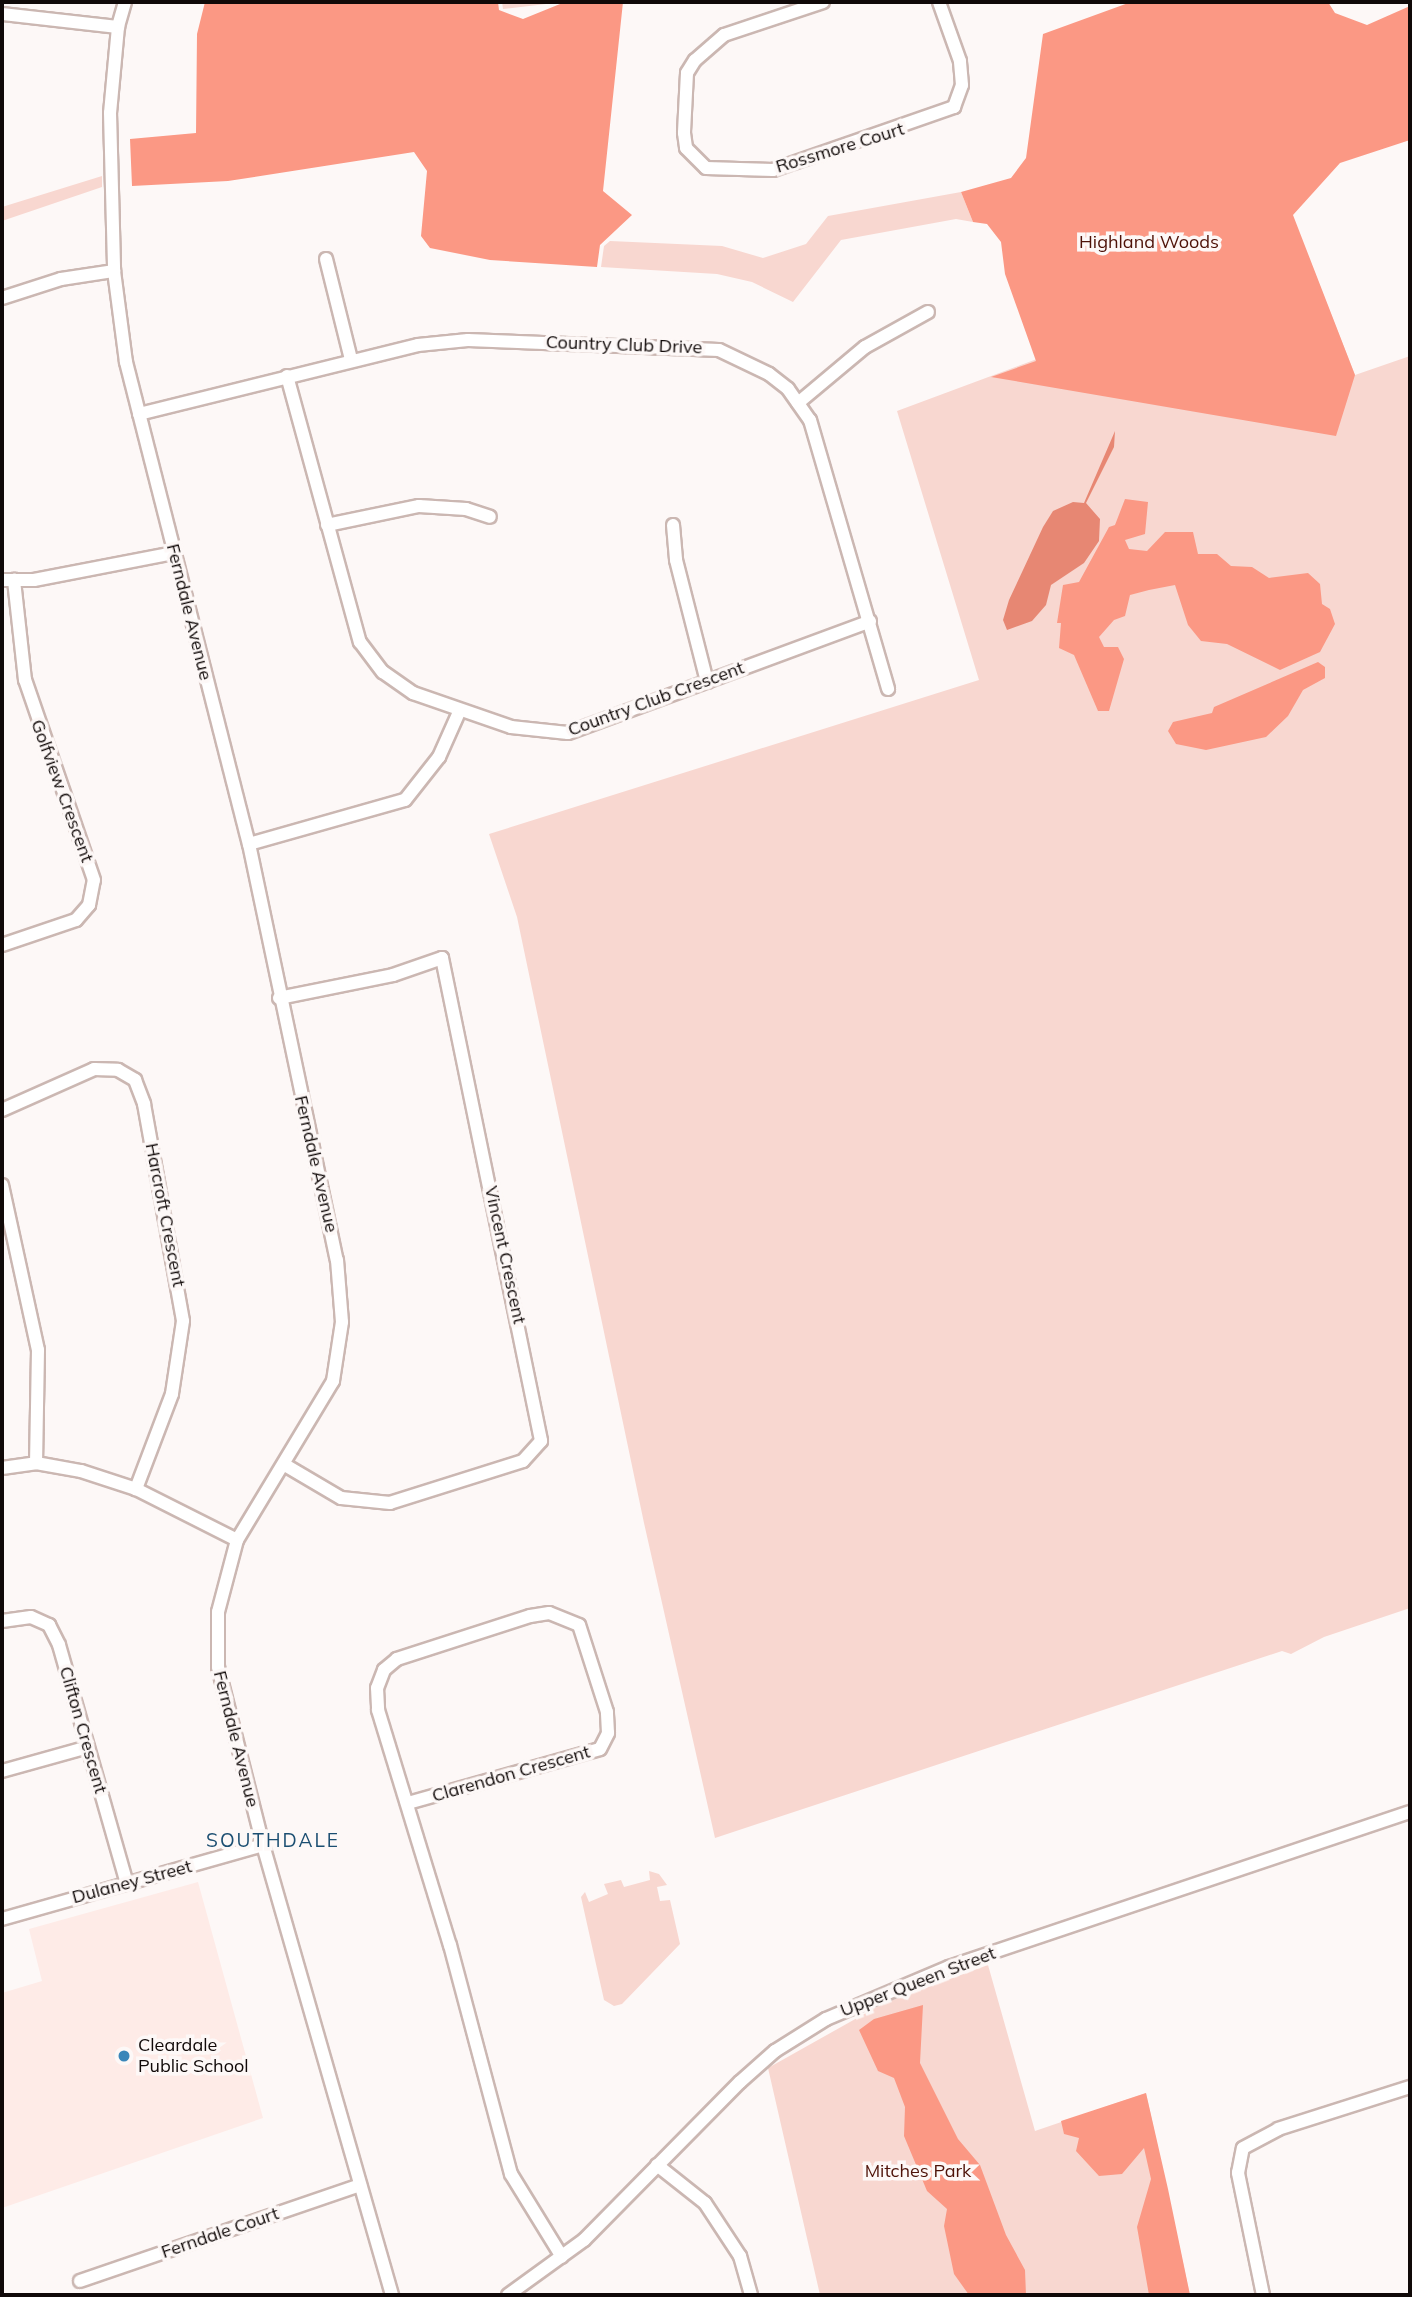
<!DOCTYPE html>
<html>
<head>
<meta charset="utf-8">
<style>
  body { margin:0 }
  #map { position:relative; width:1412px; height:2297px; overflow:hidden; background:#fdf8f7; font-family:Mulish,sans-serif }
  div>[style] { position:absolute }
  .built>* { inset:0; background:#feebe7 }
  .green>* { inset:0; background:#f8d7d0 }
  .forest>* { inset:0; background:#fb9884 }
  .water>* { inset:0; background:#e78773 }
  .roads { filter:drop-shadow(2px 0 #cbb7b2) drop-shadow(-2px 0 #cbb7b2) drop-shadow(0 2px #cbb7b2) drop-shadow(0 -2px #cbb7b2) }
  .minor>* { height:12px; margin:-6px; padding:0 6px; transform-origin:6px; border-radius:6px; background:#fff }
  .dots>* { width:19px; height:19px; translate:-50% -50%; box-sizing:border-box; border:4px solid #fdf8f7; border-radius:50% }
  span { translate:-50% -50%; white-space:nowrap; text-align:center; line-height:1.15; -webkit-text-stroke:7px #fdf8f7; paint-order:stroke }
  .street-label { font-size:18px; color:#100908 }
  .park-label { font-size:18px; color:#4e1208 }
  .poi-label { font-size:18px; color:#100908 }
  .left { translate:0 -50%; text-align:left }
  .neighbourhood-label { font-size:19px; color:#1b4e71; letter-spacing:2px }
  .frame { position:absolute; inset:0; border:4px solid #100908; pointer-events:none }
</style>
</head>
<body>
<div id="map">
  <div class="built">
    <div style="clip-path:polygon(198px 1882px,263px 2118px,2px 2208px,2px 1993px,42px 1981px,29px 1929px)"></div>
  </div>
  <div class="green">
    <div style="clip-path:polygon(502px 2px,563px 2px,503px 9px)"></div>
    <div style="clip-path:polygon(102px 176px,102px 187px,2px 221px,2px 207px)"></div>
    <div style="clip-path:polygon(961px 192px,973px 222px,956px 219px,841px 240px,793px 302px,752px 282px,717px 274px,601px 267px,604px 246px,610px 241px,722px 246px,763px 258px,806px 244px,828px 216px)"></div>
    <div style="clip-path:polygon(1309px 258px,1355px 375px,1410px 356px,1410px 1608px,1324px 1637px,1291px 1654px,1282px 1651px,715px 1838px,644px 1523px,517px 917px,489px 834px,979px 680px,897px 411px)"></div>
    <div style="clip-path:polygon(649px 1871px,659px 1874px,667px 1885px,657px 1887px,660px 1901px,670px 1900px,680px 1944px,622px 2004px,614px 2006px,604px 2000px,581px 1897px,585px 1892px,589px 1902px,608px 1894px,604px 1884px,621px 1880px,624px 1887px,650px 1880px)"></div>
    <div style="clip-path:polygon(988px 1965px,1035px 2131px,1146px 2093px,1190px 2295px,820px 2295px,768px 2068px,882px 2004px)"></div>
  </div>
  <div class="forest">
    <div style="clip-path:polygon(205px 2px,498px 2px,499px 10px,523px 19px,565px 2px,623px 2px,603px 191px,632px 215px,600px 245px,597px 267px,490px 260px,430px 248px,421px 236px,427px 171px,414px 152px,228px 181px,132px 186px,130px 139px,196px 133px,197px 34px)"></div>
    <div style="clip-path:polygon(1131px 2px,1328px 2px,1335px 13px,1367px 25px,1410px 6px,1410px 140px,1340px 163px,1293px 215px,1355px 375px,1336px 436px,991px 377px,1036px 361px,1005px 274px,1001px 242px,987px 224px,973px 222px,961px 192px,1011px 178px,1026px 158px,1043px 34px)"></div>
    <div style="clip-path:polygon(1125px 499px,1148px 502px,1145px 534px,1125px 540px,1129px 549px,1147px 551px,1165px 532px,1193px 532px,1198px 554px,1217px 554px,1231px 566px,1252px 567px,1269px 578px,1308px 573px,1320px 584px,1322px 604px,1330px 609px,1335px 624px,1320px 652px,1280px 670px,1227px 644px,1201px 641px,1188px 625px,1175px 585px,1149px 590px,1130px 595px,1125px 616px,1114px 620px,1099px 637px,1104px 647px,1118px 647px,1124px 659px,1109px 711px,1098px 711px,1074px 655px,1059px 648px,1061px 623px,1057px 623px,1063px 585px,1079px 582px,1109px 527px,1115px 525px)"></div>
    <div style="clip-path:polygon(1318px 662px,1325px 667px,1325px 678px,1303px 690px,1288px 716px,1266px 737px,1206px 750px,1176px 744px,1168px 731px,1173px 722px,1212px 713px,1214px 707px)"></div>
    <div style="clip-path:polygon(923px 2005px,920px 2063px,958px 2139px,980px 2165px,1006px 2235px,1025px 2270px,1026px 2295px,969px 2295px,954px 2274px,944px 2226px,947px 2209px,927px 2191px,904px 2136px,905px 2107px,894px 2078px,878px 2071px,859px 2030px,874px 2019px)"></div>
    <div style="clip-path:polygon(1146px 2093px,1168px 2189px,1190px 2295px,1149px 2295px,1137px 2227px,1151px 2179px,1144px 2148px,1122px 2174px,1099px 2176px,1076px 2151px,1079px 2138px,1064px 2134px,1061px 2121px)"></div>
  </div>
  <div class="water">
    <div style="clip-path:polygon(1115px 431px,1114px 447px,1086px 503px,1100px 519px,1099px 541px,1084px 563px,1051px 585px,1046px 605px,1032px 621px,1007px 630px,1003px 620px,1009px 600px,1043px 527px,1053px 511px,1073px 502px,1084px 503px)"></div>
  </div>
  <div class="roads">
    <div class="minor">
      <div style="left:125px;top:2px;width:26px;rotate:106deg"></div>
      <div style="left:118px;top:27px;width:86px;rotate:95.3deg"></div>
      <div style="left:110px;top:113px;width:158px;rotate:88.5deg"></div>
      <div style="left:114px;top:271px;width:92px;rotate:82.5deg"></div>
      <div style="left:126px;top:362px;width:497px;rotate:75.7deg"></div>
      <div style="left:249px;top:844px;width:425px;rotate:78.1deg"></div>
      <div style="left:337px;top:1260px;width:62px;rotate:85.4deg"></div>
      <div style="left:342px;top:1322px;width:60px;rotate:98.7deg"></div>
      <div style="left:333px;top:1381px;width:186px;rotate:121.1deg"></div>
      <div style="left:237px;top:1540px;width:74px;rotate:104.8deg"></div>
      <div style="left:218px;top:1612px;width:55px;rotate:90deg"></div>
      <div style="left:218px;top:1667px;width:184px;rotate:75.8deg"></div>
      <div style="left:263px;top:1845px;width:468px;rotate:74deg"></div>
      <div style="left:823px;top:2px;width:104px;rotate:161.6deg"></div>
      <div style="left:724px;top:35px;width:38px;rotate:139deg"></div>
      <div style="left:695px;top:60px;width:15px;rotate:122deg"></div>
      <div style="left:687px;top:73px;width:60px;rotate:92.9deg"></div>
      <div style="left:684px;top:133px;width:15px;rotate:82deg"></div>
      <div style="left:686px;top:148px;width:28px;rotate:45deg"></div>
      <div style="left:706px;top:168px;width:67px;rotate:1.7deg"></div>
      <div style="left:773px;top:170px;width:192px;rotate:-19.2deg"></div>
      <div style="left:954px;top:107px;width:23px;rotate:-70deg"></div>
      <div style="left:962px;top:85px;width:24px;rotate:-95deg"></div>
      <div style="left:960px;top:61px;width:63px;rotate:-109.6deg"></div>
      <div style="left:2px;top:14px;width:117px;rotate:6.4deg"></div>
      <div style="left:326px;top:259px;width:103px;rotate:76deg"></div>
      <div style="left:2px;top:298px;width:62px;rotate:-17.9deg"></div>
      <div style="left:61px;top:279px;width:54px;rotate:-8.6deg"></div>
      <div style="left:287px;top:376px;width:276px;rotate:74.7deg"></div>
      <div style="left:360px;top:642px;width:38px;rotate:53deg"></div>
      <div style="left:383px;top:672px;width:37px;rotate:35deg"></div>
      <div style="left:413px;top:693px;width:104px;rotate:19.1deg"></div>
      <div style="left:511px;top:727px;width:57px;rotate:6deg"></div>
      <div style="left:568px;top:733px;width:322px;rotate:-20.3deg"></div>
      <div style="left:798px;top:403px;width:87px;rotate:-39.9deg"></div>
      <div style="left:865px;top:347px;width:72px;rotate:-29.1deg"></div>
      <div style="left:139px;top:414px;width:287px;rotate:-13.9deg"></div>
      <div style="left:418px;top:345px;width:50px;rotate:-5.7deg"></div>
      <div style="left:468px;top:340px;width:251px;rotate:2.3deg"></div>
      <div style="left:719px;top:350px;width:55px;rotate:25.6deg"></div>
      <div style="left:769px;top:374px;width:24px;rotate:38deg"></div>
      <div style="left:788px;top:389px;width:38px;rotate:55deg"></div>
      <div style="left:810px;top:420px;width:280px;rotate:73.8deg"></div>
      <div style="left:327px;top:525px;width:94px;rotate:-11.7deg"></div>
      <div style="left:419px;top:506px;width:47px;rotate:3.7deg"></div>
      <div style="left:466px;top:509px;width:25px;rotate:18deg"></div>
      <div style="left:673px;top:525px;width:35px;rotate:85deg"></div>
      <div style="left:676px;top:560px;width:126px;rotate:75.7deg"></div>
      <div style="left:2px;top:580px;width:32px"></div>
      <div style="left:34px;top:580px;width:143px;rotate:-10.9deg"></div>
      <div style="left:249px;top:844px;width:162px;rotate:-15.8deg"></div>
      <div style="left:405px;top:800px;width:55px;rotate:-51.7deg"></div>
      <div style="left:439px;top:757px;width:49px;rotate:-66deg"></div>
      <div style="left:2px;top:945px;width:78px;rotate:-18.7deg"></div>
      <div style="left:76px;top:920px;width:20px;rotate:-49deg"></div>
      <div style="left:89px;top:905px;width:25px;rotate:-79deg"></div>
      <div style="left:94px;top:880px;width:212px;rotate:-109deg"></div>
      <div style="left:25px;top:680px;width:101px;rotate:-96.3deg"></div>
      <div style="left:279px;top:998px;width:116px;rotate:-11.4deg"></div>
      <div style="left:393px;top:975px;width:52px;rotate:-19.1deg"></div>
      <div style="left:442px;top:958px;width:493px;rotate:78.4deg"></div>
      <div style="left:541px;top:1441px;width:27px;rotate:132deg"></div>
      <div style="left:523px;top:1461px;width:139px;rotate:162.5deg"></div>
      <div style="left:390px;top:1503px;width:49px;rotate:-174.2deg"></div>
      <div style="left:341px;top:1498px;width:65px;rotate:-149.5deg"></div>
      <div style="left:2px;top:1110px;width:101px;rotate:-24deg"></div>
      <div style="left:94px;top:1069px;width:24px;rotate:2deg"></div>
      <div style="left:118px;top:1070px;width:20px;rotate:30deg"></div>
      <div style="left:135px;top:1080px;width:26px;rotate:69deg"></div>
      <div style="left:144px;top:1104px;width:220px;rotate:79.8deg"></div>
      <div style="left:183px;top:1321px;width:74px;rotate:98.6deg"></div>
      <div style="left:172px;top:1394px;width:102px;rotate:110.8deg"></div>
      <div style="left:2px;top:1185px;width:169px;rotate:77.7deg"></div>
      <div style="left:38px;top:1350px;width:113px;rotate:91deg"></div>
      <div style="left:2px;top:1468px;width:34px;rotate:-8deg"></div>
      <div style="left:36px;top:1463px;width:46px;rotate:10.1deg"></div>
      <div style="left:81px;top:1471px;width:58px;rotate:18.1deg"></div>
      <div style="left:136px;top:1489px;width:113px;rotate:26.8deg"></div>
      <div style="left:2px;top:1621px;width:29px;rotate:-8deg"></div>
      <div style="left:31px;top:1617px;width:20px;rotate:24deg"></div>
      <div style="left:49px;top:1625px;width:22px;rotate:63deg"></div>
      <div style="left:59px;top:1645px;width:248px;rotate:74.1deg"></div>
      <div style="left:2px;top:1771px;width:89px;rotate:-15.6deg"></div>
      <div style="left:408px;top:1803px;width:199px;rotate:-15.7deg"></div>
      <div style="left:600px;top:1749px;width:18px;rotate:-63deg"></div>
      <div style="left:608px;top:1733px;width:21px;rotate:-93deg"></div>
      <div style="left:607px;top:1712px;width:91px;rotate:-107.8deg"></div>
      <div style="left:579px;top:1625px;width:32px;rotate:-158deg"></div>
      <div style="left:549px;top:1613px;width:19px;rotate:171deg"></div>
      <div style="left:530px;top:1616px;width:140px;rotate:162.1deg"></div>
      <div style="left:397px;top:1659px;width:17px;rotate:140deg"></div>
      <div style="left:384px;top:1670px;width:19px;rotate:111deg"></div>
      <div style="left:377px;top:1688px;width:22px;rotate:87deg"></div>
      <div style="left:378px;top:1710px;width:246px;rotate:73deg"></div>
      <div style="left:450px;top:1945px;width:237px;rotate:75.1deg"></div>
      <div style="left:511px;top:2174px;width:97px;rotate:58.4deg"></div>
      <div style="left:2px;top:1919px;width:271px;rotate:-15.8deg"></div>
      <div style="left:657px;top:2165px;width:61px;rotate:38.4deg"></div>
      <div style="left:705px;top:2203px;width:64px;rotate:56.6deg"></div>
      <div style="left:740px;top:2256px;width:41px;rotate:74.2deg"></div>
      <div style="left:80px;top:2281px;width:296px;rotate:-18.9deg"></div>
      <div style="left:508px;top:2295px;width:94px;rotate:-35.9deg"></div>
      <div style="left:584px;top:2240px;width:222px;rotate:-45.4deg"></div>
      <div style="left:740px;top:2082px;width:47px;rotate:-41.5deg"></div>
      <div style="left:775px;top:2051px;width:60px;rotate:-32.1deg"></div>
      <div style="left:826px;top:2019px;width:134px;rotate:-22.9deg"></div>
      <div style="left:949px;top:1967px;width:486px;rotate:-18.6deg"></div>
      <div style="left:1263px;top:2295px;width:125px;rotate:-101.6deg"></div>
      <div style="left:1238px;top:2173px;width:25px;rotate:-79deg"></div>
      <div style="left:1243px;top:2148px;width:40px;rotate:-28deg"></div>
      <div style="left:1278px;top:2129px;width:139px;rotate:-17.7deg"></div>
    </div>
  </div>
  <div class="dots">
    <div style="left:124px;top:2056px;background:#3b86b9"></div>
  </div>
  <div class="street-label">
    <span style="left:840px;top:148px;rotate:-17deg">Rossmore Court</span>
    <span style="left:624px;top:345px;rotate:2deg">Country Club Drive</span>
    <span style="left:189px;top:612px;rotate:76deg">Ferndale Avenue</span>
    <span style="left:656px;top:699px;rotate:-20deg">Country Club Crescent</span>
    <span style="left:62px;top:791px;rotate:70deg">Golfview Crescent</span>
    <span style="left:316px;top:1164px;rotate:77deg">Ferndale Avenue</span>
    <span style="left:165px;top:1215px;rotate:79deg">Harcroft Crescent</span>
    <span style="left:505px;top:1255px;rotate:78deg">Vincent Crescent</span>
    <span style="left:83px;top:1730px;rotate:74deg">Clifton Crescent</span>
    <span style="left:236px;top:1739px;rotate:76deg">Ferndale Avenue</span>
    <span style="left:511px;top:1774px;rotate:-16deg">Clarendon Crescent</span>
    <span style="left:132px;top:1882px;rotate:-15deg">Dulaney Street</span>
    <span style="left:918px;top:1982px;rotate:-21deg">Upper Queen Street</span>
    <span style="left:220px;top:2233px;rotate:-19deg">Ferndale Court</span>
  </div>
  <div class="park-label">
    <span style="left:1149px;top:242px">Highland Woods</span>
    <span style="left:918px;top:2171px">Mitches Park</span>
  </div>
  <div class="poi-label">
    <span class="left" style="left:138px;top:2056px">Cleardale<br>Public School</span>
  </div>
  <div class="neighbourhood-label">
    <span style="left:273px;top:1841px">SOUTHDALE</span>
  </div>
  <div class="frame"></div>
</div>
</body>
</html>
